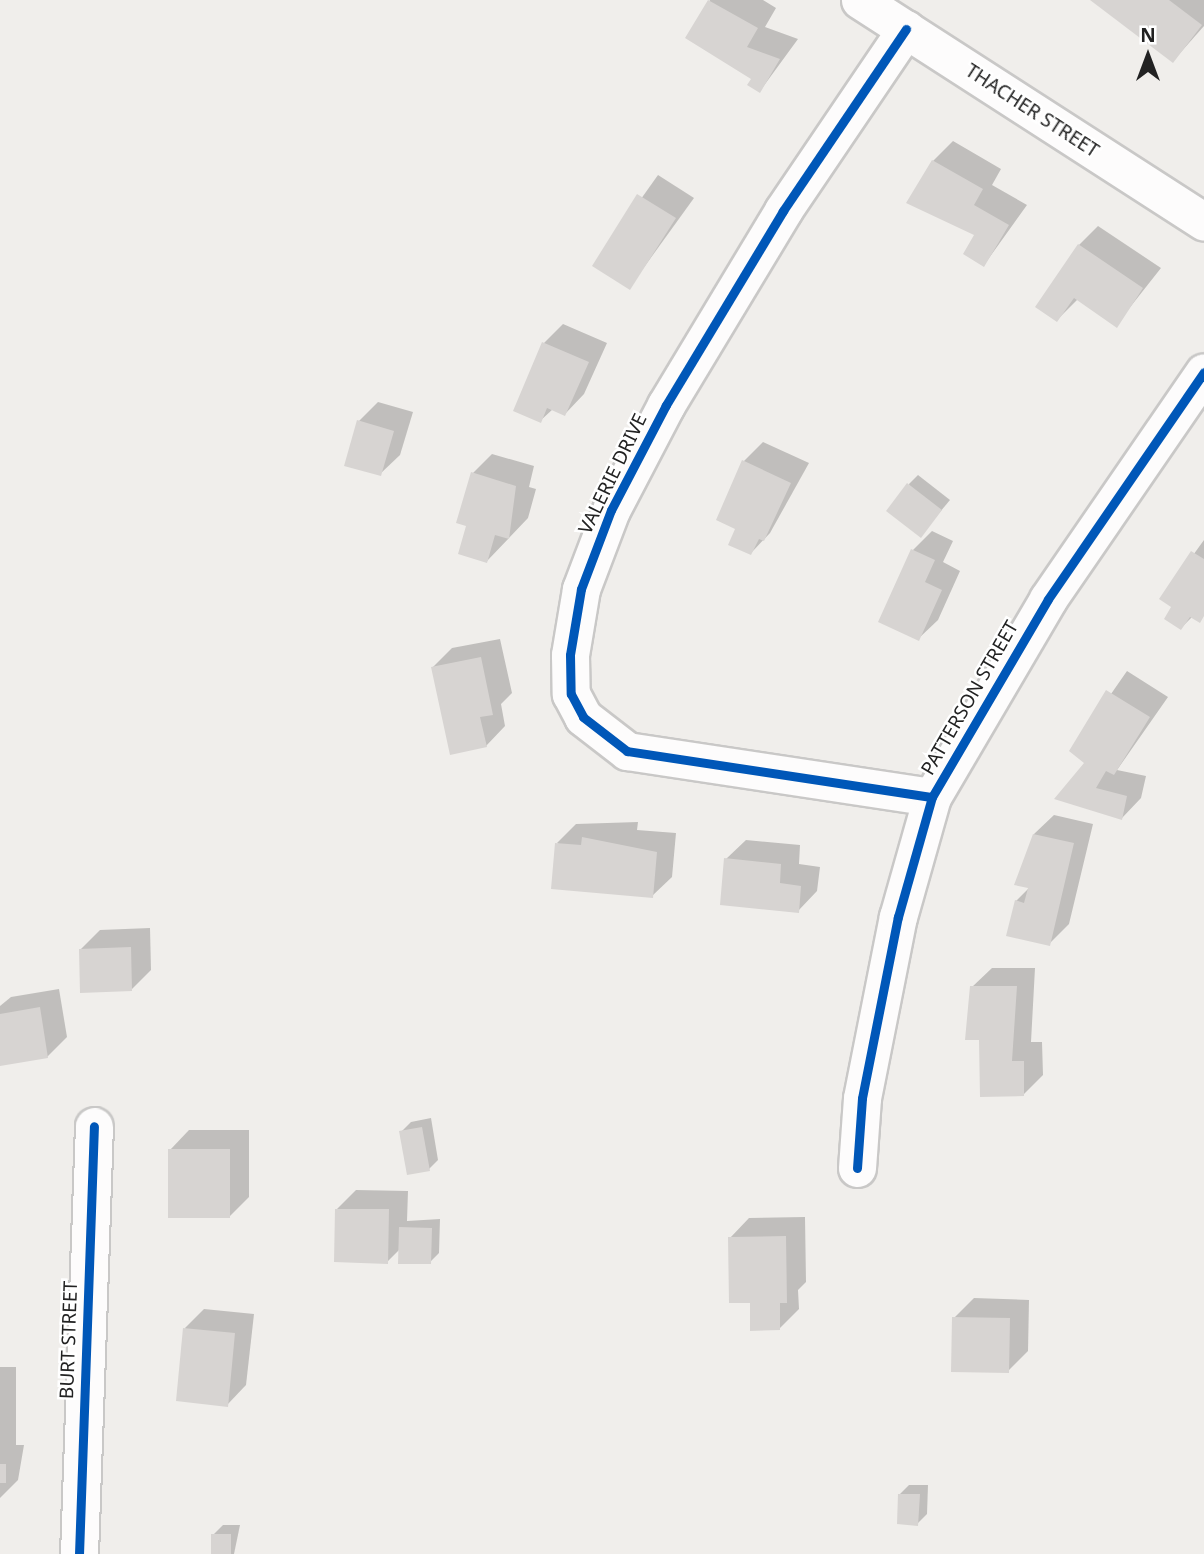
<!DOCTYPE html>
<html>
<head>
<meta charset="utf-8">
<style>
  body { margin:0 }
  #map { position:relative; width:1204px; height:1554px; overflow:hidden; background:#f0eeeb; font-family:"Noto Sans",sans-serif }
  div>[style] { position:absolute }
  .shadow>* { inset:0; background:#0003 }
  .building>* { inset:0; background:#d7d4d2 }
  .roads { filter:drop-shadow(2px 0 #c9c8c7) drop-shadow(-2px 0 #c9c8c7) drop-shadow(0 2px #c9c8c7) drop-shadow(0 -2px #c9c8c7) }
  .minor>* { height:37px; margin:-18.5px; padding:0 18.5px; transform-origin:18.5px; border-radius:18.5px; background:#fdfcfc }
  .cycleway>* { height:9px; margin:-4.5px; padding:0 4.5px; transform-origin:4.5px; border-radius:4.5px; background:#0057b8 }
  span { translate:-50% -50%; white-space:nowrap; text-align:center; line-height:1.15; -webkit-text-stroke:5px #fff; paint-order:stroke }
  .street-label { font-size:19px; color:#222 }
  .north { position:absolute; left:1113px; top:21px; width:70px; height:70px; -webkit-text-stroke:5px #fff; paint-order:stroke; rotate:0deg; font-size:19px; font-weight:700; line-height:28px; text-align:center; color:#222 }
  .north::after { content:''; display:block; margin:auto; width:24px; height:32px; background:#222; clip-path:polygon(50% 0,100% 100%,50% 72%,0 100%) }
</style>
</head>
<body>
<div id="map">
  <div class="shadow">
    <div style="clip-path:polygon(710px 0,763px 0,776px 8px,765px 27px,798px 39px,760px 91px,754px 79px,687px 38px)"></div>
    <div style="clip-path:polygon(1093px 0,1204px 0,1204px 26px,1173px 61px)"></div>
    <div style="clip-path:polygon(953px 141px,1001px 169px,992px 185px,1027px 205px,984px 265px,976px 234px,933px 161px)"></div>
    <div style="clip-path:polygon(658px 175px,694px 198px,629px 288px,594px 265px)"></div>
    <div style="clip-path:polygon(1098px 226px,1161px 268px,1116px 325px,1078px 299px,1057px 320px,1079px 245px)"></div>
    <div style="clip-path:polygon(563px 324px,607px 343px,584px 394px,565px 414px,553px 409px,540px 421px,544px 343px)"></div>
    <div style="clip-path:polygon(378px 402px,413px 412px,400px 455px,380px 474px,359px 421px)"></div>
    <div style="clip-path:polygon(763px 442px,809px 463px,770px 533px,751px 553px,737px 528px,744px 461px)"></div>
    <div style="clip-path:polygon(492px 454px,534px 466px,529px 487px,536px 489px,528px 518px,487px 561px,468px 525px,473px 473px)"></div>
    <div style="clip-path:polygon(918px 475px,950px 500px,920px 536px,909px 484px)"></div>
    <div style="clip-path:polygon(932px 531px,953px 541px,943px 562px,960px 571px,938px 620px,918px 639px,913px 550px)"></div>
    <div style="clip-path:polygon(1204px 540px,1204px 616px,1193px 616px,1181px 628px,1174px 607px,1162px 598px)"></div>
    <div style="clip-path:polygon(500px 639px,512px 693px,501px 704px,505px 726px,486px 746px,433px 667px,452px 648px)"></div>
    <div style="clip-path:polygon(1127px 671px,1168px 697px,1117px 770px,1146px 776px,1141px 798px,1122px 818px,1057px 798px,1086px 763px,1072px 750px)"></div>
    <div style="clip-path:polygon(1054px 815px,1093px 824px,1069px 924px,1049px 944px,1016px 901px,1030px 887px,1034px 834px)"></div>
    <div style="clip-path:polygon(638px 822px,637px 830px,676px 833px,672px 877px,652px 896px,557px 843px,576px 824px)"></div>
    <div style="clip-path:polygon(746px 840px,800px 845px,799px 864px,820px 867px,817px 891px,798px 911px,726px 859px)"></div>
    <div style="clip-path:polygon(150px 928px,151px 970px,132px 989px,80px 950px,100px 930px)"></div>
    <div style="clip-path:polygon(992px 968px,1035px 968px,1031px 1042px,1042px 1042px,1043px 1075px,1023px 1095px,981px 1038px,972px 987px)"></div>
    <div style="clip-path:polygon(59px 989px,67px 1037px,47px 1057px,0 1064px,0 1006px,11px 997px)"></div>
    <div style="clip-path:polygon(431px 1118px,438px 1160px,429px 1169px,401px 1132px,411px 1122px)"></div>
    <div style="clip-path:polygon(189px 1130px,249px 1130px,249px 1197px,229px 1217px,170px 1150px)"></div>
    <div style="clip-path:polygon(356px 1190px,408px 1191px,407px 1221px,440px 1219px,439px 1253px,430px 1262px,400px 1249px,387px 1262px,337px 1209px)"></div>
    <div style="clip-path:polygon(805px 1217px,806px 1282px,798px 1290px,799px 1309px,779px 1329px,751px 1302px,730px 1238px,749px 1218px)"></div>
    <div style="clip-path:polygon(974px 1298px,1029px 1300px,1028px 1351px,1008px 1371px,954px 1318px)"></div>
    <div style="clip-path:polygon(204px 1309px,254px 1314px,246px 1385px,227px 1405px,185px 1328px)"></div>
    <div style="clip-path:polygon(0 1367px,16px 1367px,16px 1445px,24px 1445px,18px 1480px,0 1498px)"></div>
    <div style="clip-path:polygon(909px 1485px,928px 1485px,927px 1514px,917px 1524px,900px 1494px)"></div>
    <div style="clip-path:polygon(223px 1525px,240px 1525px,234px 1554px,213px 1554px,213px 1535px)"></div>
  </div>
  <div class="building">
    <div style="clip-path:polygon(708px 0,758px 28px,747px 47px,780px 59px,760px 93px,747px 85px,751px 79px,685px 38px)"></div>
    <div style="clip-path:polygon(1090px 0,1169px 0,1202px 25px,1173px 63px)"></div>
    <div style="clip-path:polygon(932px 160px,983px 189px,974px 205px,1009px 225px,984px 267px,963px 254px,974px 235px,906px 203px)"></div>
    <div style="clip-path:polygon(637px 194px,676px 218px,630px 290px,592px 266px)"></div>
    <div style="clip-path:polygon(1078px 244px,1143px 288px,1117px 328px,1074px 298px,1057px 322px,1035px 307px)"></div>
    <div style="clip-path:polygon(542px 342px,589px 362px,565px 416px,547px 408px,541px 423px,513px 411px)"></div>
    <div style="clip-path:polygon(357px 420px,394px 431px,381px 476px,344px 466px)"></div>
    <div style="clip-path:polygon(742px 460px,791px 483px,764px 541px,759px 539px,751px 555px,728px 545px,735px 529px,716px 520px)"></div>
    <div style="clip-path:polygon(471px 472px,516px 486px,509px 539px,495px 535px,487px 563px,458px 554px,466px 526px,456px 523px)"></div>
    <div style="clip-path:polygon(907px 483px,942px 510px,921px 538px,886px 511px)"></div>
    <div style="clip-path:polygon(911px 549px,935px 560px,925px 582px,942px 590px,919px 641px,878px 622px)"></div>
    <div style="clip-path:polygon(1191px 551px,1204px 559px,1204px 616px,1200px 623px,1190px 617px,1181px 630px,1164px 619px,1171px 607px,1159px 599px)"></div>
    <div style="clip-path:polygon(481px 657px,493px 715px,480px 717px,487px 747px,450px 755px,431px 667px)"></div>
    <div style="clip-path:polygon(1106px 690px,1150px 717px,1114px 775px,1106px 771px,1096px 788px,1127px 796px,1122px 820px,1054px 799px,1084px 763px,1069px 751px)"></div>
    <div style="clip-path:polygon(1033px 834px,1074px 843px,1050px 946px,1006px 936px,1015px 900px,1024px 903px,1028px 888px,1014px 885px)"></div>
    <div style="clip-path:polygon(582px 837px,657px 852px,653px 898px,551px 889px,555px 843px,581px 845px)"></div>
    <div style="clip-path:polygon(724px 858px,781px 864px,780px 883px,801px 886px,799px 913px,720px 905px)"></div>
    <div style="clip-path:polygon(131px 947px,132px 991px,80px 993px,79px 949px)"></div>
    <div style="clip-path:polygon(970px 986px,1017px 986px,1012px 1061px,1024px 1061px,1024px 1096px,980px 1097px,979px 1040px,965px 1040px)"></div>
    <div style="clip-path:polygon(40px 1007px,48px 1058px,0 1066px,0 1014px)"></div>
    <div style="clip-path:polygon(422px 1127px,430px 1171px,407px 1175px,399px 1131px)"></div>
    <div style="clip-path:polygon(168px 1149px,230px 1149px,230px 1218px,168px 1218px)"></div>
    <div style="clip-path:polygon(335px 1209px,389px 1209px,388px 1264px,334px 1262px)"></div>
    <div style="clip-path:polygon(399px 1227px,432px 1228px,431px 1264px,398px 1264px)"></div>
    <div style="clip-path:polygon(786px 1236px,787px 1303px,780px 1303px,780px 1330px,750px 1331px,750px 1303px,729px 1303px,728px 1237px)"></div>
    <div style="clip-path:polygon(952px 1317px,1010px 1318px,1009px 1373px,951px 1372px)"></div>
    <div style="clip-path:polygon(183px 1328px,235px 1333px,228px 1407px,176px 1401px)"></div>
    <div style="clip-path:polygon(0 1464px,6px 1464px,6px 1483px,0 1483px)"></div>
    <div style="clip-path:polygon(898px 1494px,920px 1494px,918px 1526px,897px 1524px)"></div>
    <div style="clip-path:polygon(211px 1534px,231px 1534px,231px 1554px,211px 1554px)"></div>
  </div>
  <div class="roads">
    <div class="minor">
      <div style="left:860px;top:0;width:409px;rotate:32.8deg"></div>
      <div style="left:906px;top:29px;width:220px;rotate:124.1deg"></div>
      <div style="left:783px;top:211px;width:227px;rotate:121.1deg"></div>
      <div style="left:666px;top:405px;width:119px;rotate:117.6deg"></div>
      <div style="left:611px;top:510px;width:85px;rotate:110.8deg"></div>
      <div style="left:581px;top:589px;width:67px;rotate:99.5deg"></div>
      <div style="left:570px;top:655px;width:39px;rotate:89deg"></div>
      <div style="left:571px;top:694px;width:26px;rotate:62deg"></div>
      <div style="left:583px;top:717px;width:56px;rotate:37.7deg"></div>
      <div style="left:627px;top:751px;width:308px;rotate:8.6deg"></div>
      <div style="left:857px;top:1168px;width:70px;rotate:-85.9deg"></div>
      <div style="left:862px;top:1098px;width:185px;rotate:-78.8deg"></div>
      <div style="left:898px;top:917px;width:125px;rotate:-74.2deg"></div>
      <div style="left:932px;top:797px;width:229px;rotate:-59.6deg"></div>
      <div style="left:1048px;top:599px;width:275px;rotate:-55.5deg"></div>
      <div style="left:79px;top:1554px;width:428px;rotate:-88deg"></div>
    </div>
  </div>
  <div class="cycleway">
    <div style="left:906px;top:29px;width:220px;rotate:124.1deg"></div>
    <div style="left:783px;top:211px;width:227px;rotate:121.1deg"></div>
    <div style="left:666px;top:405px;width:119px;rotate:117.6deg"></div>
    <div style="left:611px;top:510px;width:85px;rotate:110.8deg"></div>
    <div style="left:581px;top:589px;width:67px;rotate:99.5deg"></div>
    <div style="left:570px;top:655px;width:39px;rotate:89deg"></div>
    <div style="left:571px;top:694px;width:26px;rotate:62deg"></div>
    <div style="left:583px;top:717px;width:56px;rotate:37.7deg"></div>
    <div style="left:627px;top:751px;width:308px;rotate:8.6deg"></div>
    <div style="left:857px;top:1168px;width:70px;rotate:-85.9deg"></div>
    <div style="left:862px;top:1098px;width:185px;rotate:-78.8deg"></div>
    <div style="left:898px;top:917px;width:125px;rotate:-74.2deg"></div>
    <div style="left:932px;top:797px;width:229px;rotate:-59.6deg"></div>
    <div style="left:1048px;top:599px;width:275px;rotate:-55.5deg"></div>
    <div style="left:79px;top:1554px;width:428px;rotate:-88deg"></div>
  </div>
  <div class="street-label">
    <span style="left:1032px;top:111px;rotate:33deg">THACHER STREET</span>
    <span style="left:613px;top:474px;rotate:-64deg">VALERIE DRIVE</span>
    <span style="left:970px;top:698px;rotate:-60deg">PATTERSON STREET</span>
    <span style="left:69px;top:1340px;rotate:-88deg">BURT STREET</span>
  </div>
  <div class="north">N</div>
</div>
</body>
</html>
